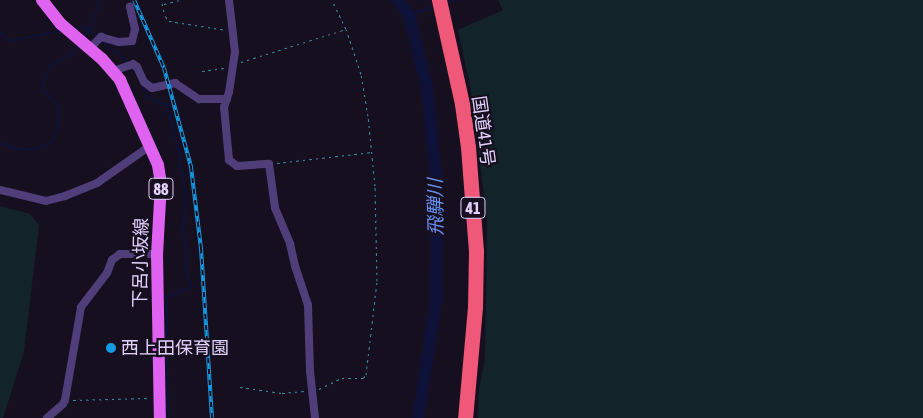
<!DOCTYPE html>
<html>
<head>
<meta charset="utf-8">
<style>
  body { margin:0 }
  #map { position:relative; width:923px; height:418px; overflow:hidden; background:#160f1f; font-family:"Asap Condensed","Noto Sans JP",sans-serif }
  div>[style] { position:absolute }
  .green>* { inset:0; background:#122429 }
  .stream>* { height:2px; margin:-1px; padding:0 1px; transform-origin:1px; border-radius:1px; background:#0e1239 }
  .river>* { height:12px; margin:-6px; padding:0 6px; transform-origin:6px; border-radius:6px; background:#0e1239 }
  .path>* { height:1px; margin-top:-0.5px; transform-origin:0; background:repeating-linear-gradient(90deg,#3991a7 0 2.5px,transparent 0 6.5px) }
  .street>* { height:8px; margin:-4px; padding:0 4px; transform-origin:4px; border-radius:4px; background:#503e7a }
  .primary>* { height:12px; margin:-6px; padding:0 6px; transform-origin:6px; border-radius:6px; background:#e062f0 }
  .highway>* { height:15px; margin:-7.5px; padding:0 7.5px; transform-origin:7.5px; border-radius:7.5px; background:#ef5879 }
  .rail>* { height:4px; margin-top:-2px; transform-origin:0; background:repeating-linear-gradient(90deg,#160f1f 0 5.5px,#159ae3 0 11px); box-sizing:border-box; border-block:1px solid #159ae3 }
  .dots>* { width:14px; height:14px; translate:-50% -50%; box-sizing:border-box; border:2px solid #160f1f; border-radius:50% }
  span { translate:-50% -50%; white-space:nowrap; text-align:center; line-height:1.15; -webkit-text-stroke:4.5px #160f1f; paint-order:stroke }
  .shield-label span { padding:1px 4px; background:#160f1f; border:1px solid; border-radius:4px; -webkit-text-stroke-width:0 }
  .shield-label { font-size:16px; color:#e1d1fb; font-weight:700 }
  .street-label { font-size:18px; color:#e1d1fb }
  .poi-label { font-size:18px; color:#e1d1fb }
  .left { translate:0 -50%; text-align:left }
  .water-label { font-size:19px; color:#698ff1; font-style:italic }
</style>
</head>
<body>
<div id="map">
  <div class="green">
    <div style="clip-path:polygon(498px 0,923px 0,923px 418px,478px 418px,478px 395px,485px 358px,487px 219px,470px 85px,458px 30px,503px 10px)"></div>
    <div style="clip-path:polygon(0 206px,30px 214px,39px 225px,24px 352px,3px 418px,0 418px)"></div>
  </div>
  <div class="stream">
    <div style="left:445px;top:4px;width:10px;rotate:-24deg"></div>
    <div style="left:409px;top:15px;width:25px;rotate:-18deg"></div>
    <div style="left:75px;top:29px;width:11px;rotate:-5deg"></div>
    <div style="left:86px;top:28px;width:14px;rotate:39deg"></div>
    <div style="left:0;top:32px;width:13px;rotate:42deg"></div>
    <div style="left:10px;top:41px;width:51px;rotate:-11.3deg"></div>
    <div style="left:84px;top:38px;width:21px;rotate:-62deg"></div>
    <div style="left:94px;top:19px;width:20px;rotate:-75deg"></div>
    <div style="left:100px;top:40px;width:36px;rotate:38deg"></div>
    <div style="left:142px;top:84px;width:14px;rotate:69deg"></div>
    <div style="left:147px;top:97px;width:22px;rotate:22deg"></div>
    <div style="left:167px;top:105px;width:53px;rotate:75.7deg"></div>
    <div style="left:180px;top:156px;width:8px;rotate:97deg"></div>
    <div style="left:179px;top:164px;width:12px;rotate:70deg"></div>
    <div style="left:183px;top:175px;width:24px;rotate:83deg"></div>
    <div style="left:186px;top:199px;width:31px;rotate:96deg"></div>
    <div style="left:183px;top:230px;width:24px;rotate:81deg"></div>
    <div style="left:187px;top:254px;width:18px;rotate:93deg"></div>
    <div style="left:186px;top:272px;width:16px;rotate:68deg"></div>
    <div style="left:192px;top:287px;width:27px;rotate:158deg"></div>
    <div style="left:167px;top:297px;width:121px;rotate:89.5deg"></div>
    <div style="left:0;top:143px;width:17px;rotate:21deg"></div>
    <div style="left:16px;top:149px;width:11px"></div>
    <div style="left:27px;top:149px;width:13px;rotate:-4deg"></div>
    <div style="left:40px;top:148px;width:13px;rotate:-27deg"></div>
    <div style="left:52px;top:142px;width:13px;rotate:-61deg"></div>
    <div style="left:58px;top:131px;width:24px;rotate:-88deg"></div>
    <div style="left:59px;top:107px;width:22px;rotate:-133deg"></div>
    <div style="left:44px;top:91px;width:6px;rotate:-108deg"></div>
    <div style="left:42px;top:85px;width:22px;rotate:-66deg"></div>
    <div style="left:51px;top:65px;width:25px;rotate:-29deg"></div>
    <div style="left:73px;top:53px;width:9px;rotate:-49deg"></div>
  </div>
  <div class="river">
    <div style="left:398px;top:0;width:19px;rotate:54deg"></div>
    <div style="left:409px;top:15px;width:75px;rotate:76.1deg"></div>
    <div style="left:427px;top:88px;width:97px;rotate:84.1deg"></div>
    <div style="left:437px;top:184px;width:117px;rotate:90.5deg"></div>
    <div style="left:436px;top:301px;width:118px;rotate:98.7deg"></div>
  </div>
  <div class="path">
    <div style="left:162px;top:3px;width:13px;rotate:77deg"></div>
    <div style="left:165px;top:16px;width:6px;rotate:51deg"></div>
    <div style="left:169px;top:21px;width:58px;rotate:9deg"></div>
    <div style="left:164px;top:4px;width:16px;rotate:-14deg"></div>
    <div style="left:241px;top:62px;width:110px;rotate:-17.4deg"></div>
    <div style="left:346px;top:29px;width:32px;rotate:-116deg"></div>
    <div style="left:202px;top:71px;width:22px;rotate:-8deg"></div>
    <div style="left:277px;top:163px;width:96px;rotate:-6.6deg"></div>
    <div style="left:240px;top:387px;width:42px;rotate:8.1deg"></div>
    <div style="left:282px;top:393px;width:23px;rotate:-5deg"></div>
    <div style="left:319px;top:389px;width:25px;rotate:-26deg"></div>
    <div style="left:342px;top:378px;width:21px"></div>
    <div style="left:363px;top:378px;width:4px;rotate:-45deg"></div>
    <div style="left:366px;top:375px;width:95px;rotate:-83.3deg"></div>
    <div style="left:377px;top:281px;width:95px;rotate:-91.2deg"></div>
    <div style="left:375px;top:186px;width:70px;rotate:-95.7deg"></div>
    <div style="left:368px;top:116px;width:43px;rotate:-99.5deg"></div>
    <div style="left:361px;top:74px;width:47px;rotate:-108.4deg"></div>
    <div style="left:73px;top:400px;width:76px;rotate:-1.5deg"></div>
  </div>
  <div class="street">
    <div style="left:229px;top:0;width:52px;rotate:83.4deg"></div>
    <div style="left:235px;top:52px;width:40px;rotate:98.5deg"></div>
    <div style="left:229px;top:92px;width:16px;rotate:108deg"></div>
    <div style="left:224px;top:107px;width:53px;rotate:84.6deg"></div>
    <div style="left:229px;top:160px;width:10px;rotate:37deg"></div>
    <div style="left:237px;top:166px;width:32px;rotate:-4deg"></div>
    <div style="left:269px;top:164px;width:44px;rotate:82.2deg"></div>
    <div style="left:275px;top:208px;width:39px;rotate:67deg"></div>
    <div style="left:290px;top:244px;width:23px;rotate:77deg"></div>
    <div style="left:295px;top:266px;width:41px;rotate:71.6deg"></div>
    <div style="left:308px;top:305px;width:66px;rotate:88.3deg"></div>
    <div style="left:310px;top:371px;width:47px;rotate:83.9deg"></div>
    <div style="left:90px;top:48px;width:16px;rotate:-45deg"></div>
    <div style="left:101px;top:37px;width:19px;rotate:16deg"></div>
    <div style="left:119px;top:42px;width:13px;rotate:-4deg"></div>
    <div style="left:132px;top:41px;width:12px;rotate:-76deg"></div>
    <div style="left:135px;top:29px;width:23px;rotate:-103deg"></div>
    <div style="left:113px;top:71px;width:21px;rotate:-19deg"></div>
    <div style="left:133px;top:64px;width:5px;rotate:37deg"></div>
    <div style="left:137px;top:67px;width:17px;rotate:65deg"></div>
    <div style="left:144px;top:82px;width:10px;rotate:37deg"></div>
    <div style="left:152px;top:88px;width:24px;rotate:-12deg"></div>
    <div style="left:175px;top:83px;width:29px;rotate:34deg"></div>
    <div style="left:199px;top:99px;width:28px"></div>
    <div style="left:0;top:190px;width:47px;rotate:13.4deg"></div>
    <div style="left:46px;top:201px;width:20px;rotate:-15deg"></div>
    <div style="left:65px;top:196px;width:35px;rotate:-22deg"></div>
    <div style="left:97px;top:183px;width:65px;rotate:-34.9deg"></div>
    <div style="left:47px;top:418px;width:21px;rotate:-41deg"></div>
    <div style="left:63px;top:404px;width:4px;rotate:-63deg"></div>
    <div style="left:65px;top:400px;width:94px;rotate:-80.2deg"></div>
    <div style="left:81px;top:307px;width:43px;rotate:-52.6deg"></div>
    <div style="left:107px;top:273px;width:14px;rotate:-69deg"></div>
    <div style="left:112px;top:260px;width:10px;rotate:-37deg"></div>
    <div style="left:120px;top:254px;width:37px"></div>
  </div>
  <div class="primary">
    <div style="left:42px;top:0;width:31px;rotate:52deg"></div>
    <div style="left:61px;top:24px;width:54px;rotate:40.5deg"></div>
    <div style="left:102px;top:59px;width:28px;rotate:49deg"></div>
    <div style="left:120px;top:80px;width:93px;rotate:65.9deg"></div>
    <div style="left:158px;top:165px;width:18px;rotate:81deg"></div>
    <div style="left:161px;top:183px;width:71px;rotate:93.2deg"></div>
    <div style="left:157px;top:254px;width:164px;rotate:89deg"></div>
  </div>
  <div class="highway">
    <div style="left:439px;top:0;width:107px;rotate:77.5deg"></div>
    <div style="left:462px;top:104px;width:43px;rotate:82.1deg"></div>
    <div style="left:468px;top:147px;width:104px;rotate:85.6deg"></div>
    <div style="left:476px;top:251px;width:56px;rotate:91deg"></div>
    <div style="left:475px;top:307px;width:111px;rotate:95.1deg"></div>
  </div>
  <div class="rail">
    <div style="left:134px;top:0;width:74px;rotate:66.2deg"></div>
    <div style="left:164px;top:68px;width:103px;rotate:74.7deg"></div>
    <div style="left:191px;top:167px;width:82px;rotate:83deg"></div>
    <div style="left:201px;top:248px;width:170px;rotate:86.3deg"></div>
  </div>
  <div class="dots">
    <div style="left:111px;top:348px;background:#159ae3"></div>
  </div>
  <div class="shield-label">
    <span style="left:161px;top:189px">88</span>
    <span style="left:473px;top:208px">41</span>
  </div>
  <div class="street-label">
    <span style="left:483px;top:131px;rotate:82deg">国道41号</span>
    <span style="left:141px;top:263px;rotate:-89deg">下呂小坂線</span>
  </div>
  <div class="poi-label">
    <span class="left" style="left:121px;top:348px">西上田保育園</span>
  </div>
  <div class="water-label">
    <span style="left:436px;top:207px;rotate:-91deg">飛騨川</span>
  </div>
</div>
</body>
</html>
